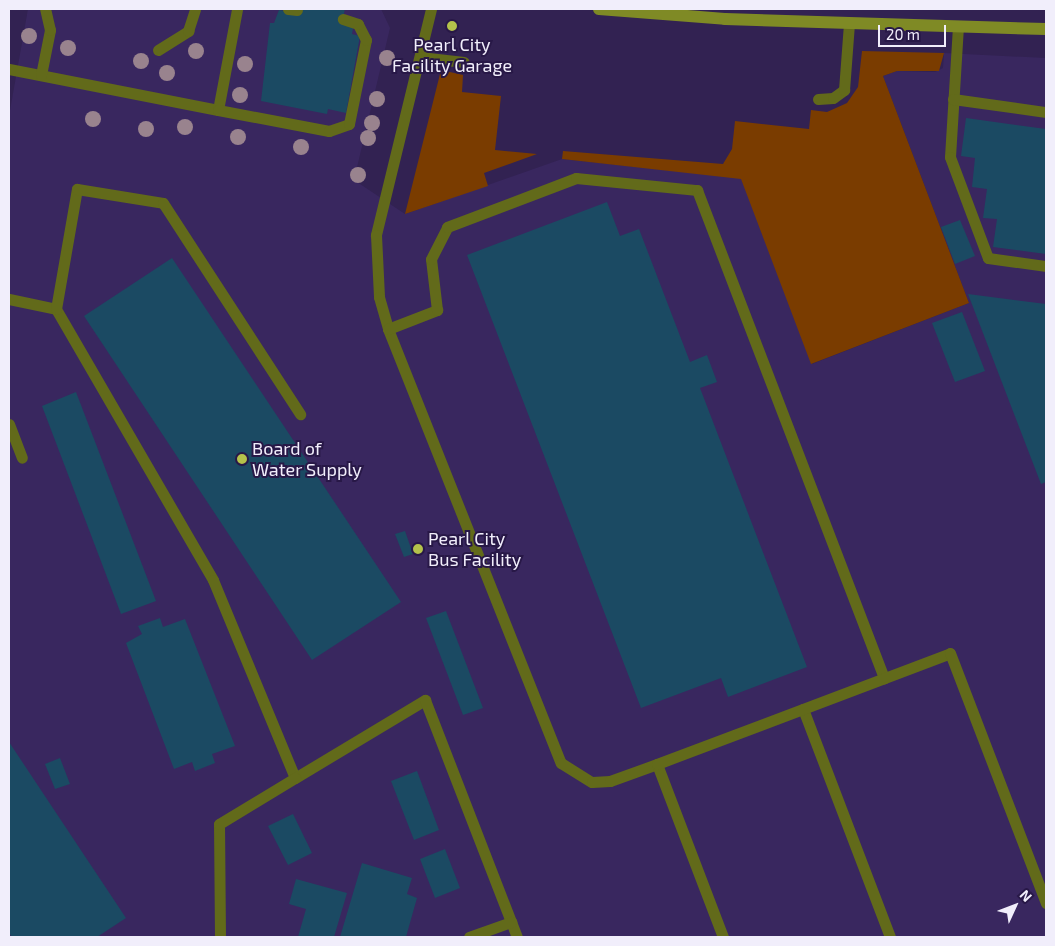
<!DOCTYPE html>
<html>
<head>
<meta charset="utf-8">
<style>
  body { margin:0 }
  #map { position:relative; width:1055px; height:946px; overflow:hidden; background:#322252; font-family:"Exo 2",sans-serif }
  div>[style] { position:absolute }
  .built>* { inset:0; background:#39275f }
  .green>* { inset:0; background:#7a3c00 }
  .building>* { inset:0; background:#1b4a63 }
  .lane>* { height:11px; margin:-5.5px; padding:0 5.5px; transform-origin:5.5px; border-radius:5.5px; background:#626a1a }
  .secondary>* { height:12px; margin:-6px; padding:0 6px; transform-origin:6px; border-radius:6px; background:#7f8a25 }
  .trees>* { width:16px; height:16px; margin:-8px; border-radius:50%; background:#99838e }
  .dots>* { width:14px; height:14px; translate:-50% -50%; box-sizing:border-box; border:2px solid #281847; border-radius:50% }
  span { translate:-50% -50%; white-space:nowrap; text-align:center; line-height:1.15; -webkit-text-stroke:4px #281847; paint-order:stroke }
  .poi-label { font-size:18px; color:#f1eefb }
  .left { translate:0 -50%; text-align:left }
  .frame { position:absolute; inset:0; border:10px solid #f1eefb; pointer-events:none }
  .north { position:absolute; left:990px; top:881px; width:50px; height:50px; -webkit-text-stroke:4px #281847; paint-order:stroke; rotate:47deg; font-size:14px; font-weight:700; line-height:20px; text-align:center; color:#f1eefb }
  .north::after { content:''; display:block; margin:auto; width:18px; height:22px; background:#f1eefb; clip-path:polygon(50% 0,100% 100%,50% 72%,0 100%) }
  .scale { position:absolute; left:878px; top:25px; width:68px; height:22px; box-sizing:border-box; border:2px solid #f1eefb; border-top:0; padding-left:6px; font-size:15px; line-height:18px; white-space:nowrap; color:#f1eefb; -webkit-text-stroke:4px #281847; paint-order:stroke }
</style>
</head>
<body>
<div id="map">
  <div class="built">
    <div style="clip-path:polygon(28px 9px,381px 9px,390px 28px,354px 180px,405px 214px,562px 159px,742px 178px,812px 364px,969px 303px,883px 76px,897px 71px,935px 72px,943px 68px,944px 53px,1046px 58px,1046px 937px,9px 937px,9px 116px)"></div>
  </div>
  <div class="green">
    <div style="clip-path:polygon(862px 51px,944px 53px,939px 71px,897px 71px,883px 76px,969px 303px,811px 364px,741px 179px,562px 159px,563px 151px,723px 164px,732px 149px,735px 121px,809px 129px,811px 110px,827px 112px,847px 103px,858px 87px)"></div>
    <div style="clip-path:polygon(441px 70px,463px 75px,462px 92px,501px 96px,495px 150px,537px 154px,484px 173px,488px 186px,405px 214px)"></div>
  </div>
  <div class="building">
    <div style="clip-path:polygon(297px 9px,345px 9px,342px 21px,354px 23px,352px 34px,360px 36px,346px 113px,328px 109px,327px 114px,261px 101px,270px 23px,274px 23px,279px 10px,296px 13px)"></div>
    <div style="clip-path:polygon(966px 118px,1046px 129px,1046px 254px,993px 247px,997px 219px,983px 218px,987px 189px,972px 187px,975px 158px,961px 156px)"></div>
    <div style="clip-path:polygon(607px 202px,620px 236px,639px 229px,690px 362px,707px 355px,717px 382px,700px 388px,807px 667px,728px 697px,721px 678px,641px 708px,467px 255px)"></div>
    <div style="clip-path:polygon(960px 220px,975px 256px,955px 264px,941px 227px)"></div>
    <div style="clip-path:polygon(172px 258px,401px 602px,312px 660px,84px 316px)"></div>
    <div style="clip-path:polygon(968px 294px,1046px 304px,1046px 482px,1041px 484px)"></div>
    <div style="clip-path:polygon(962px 312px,985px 371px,955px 382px,932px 323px)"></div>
    <div style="clip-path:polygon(76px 392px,156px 601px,121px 614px,42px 406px)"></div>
    <div style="clip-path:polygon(405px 531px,413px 554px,404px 557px,395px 534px)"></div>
    <div style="clip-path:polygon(446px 611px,483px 708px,463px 715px,426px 618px)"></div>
    <div style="clip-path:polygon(160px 618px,163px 627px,185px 619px,235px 746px,212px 754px,215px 763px,195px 771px,192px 762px,174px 769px,126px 643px,142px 634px,138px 626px)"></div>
    <div style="clip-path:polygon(9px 742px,126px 918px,97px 937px,12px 937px,9px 933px)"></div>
    <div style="clip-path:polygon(60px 758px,70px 784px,55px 789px,45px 764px)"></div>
    <div style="clip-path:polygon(417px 771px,439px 830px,414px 840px,391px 781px)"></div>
    <div style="clip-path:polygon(293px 814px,312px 853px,288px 865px,268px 826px)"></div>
    <div style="clip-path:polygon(445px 849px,460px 888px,435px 898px,420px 859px)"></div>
    <div style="clip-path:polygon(362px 863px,412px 878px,407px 894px,417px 898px,406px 937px,340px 937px)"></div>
    <div style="clip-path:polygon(296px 879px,347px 893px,334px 937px,298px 937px,306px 909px,289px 904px)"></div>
  </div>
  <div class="lane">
    <div style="left:288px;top:9px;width:9px;rotate:6deg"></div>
    <div style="left:431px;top:9px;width:233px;rotate:103.7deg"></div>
    <div style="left:376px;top:235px;width:62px;rotate:87.2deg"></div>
    <div style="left:379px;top:297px;width:33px;rotate:74deg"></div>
    <div style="left:388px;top:329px;width:467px;rotate:68.3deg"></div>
    <div style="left:561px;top:763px;width:36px;rotate:32deg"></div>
    <div style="left:592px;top:782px;width:18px;rotate:-3deg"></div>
    <div style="left:610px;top:781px;width:50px;rotate:-19.9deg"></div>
    <div style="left:958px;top:26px;width:131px;rotate:93.5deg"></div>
    <div style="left:950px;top:157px;width:108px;rotate:69.4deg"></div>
    <div style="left:988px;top:258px;width:59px;rotate:7.9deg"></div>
    <div style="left:158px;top:50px;width:36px;rotate:-32deg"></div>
    <div style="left:188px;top:31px;width:23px;rotate:-72deg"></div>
    <div style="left:420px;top:57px;width:44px;rotate:6.5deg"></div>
    <div style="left:9px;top:69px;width:213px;rotate:11.1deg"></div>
    <div style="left:218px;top:110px;width:103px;rotate:-79.3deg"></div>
    <div style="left:41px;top:75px;width:46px;rotate:-78.7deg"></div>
    <div style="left:50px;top:30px;width:22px;rotate:-103deg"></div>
    <div style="left:818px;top:99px;width:15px;rotate:-4deg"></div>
    <div style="left:833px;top:98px;width:14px;rotate:-36deg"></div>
    <div style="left:844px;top:90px;width:67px;rotate:-85.7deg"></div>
    <div style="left:953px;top:99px;width:94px;rotate:8deg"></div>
    <div style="left:218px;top:110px;width:113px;rotate:10.7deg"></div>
    <div style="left:329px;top:131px;width:21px;rotate:-19deg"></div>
    <div style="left:349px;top:124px;width:86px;rotate:-78.6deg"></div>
    <div style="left:366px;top:40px;width:18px;rotate:-117deg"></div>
    <div style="left:358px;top:24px;width:16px;rotate:-162deg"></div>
    <div style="left:9px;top:299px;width:48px;rotate:12deg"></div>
    <div style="left:56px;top:309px;width:313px;rotate:59.9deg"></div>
    <div style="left:213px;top:580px;width:214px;rotate:67.5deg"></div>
    <div style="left:295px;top:778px;width:152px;rotate:-31deg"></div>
    <div style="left:425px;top:700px;width:254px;rotate:68.8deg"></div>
    <div style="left:56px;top:309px;width:122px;rotate:-80.1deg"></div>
    <div style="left:77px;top:189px;width:87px;rotate:9.2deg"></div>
    <div style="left:163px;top:203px;width:252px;rotate:57deg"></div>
    <div style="left:388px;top:329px;width:53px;rotate:-21.2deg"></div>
    <div style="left:437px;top:310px;width:51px;rotate:-96.7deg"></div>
    <div style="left:431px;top:259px;width:36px;rotate:-63deg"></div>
    <div style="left:447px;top:227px;width:138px;rotate:-20.8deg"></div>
    <div style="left:576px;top:178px;width:122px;rotate:5.7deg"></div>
    <div style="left:697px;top:190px;width:523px;rotate:69.03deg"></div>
    <div style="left:9px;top:424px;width:36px;rotate:69deg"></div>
    <div style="left:803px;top:709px;width:244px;rotate:69.1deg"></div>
    <div style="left:220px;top:937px;width:113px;rotate:-90.5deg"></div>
    <div style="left:219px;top:824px;width:89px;rotate:-31.2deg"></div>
    <div style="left:469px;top:937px;width:45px;rotate:-19.7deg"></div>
    <div style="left:723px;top:937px;width:185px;rotate:-110.9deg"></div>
    <div style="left:657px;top:764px;width:313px;rotate:-20.7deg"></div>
    <div style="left:950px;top:653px;width:268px;rotate:69deg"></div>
  </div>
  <div class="secondary">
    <div style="left:599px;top:9px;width:126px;rotate:4.5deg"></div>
    <div style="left:725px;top:19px;width:321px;rotate:1.8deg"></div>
  </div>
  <div class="trees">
    <div style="left:29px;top:36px"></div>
    <div style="left:68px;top:48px"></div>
    <div style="left:196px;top:51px"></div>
    <div style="left:387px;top:58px"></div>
    <div style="left:141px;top:61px"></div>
    <div style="left:245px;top:64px"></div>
    <div style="left:167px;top:73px"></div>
    <div style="left:240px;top:95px"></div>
    <div style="left:377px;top:99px"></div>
    <div style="left:93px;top:119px"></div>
    <div style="left:372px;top:123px"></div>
    <div style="left:185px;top:127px"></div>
    <div style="left:146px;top:129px"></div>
    <div style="left:238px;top:137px"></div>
    <div style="left:368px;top:138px"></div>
    <div style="left:301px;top:147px"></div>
    <div style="left:358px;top:175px"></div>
  </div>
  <div class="dots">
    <div style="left:452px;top:26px;background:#b4c24b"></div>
    <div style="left:242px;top:459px;background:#b4c24b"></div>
    <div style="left:418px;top:549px;background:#b4c24b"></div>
  </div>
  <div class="poi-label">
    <span style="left:452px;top:55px">Pearl City<br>Facility Garage</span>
    <span class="left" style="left:252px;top:459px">Board of<br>Water Supply</span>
    <span class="left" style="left:428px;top:549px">Pearl City<br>Bus Facility</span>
  </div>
  <div class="frame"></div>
  <div class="north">N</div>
  <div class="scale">20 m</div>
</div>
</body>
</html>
